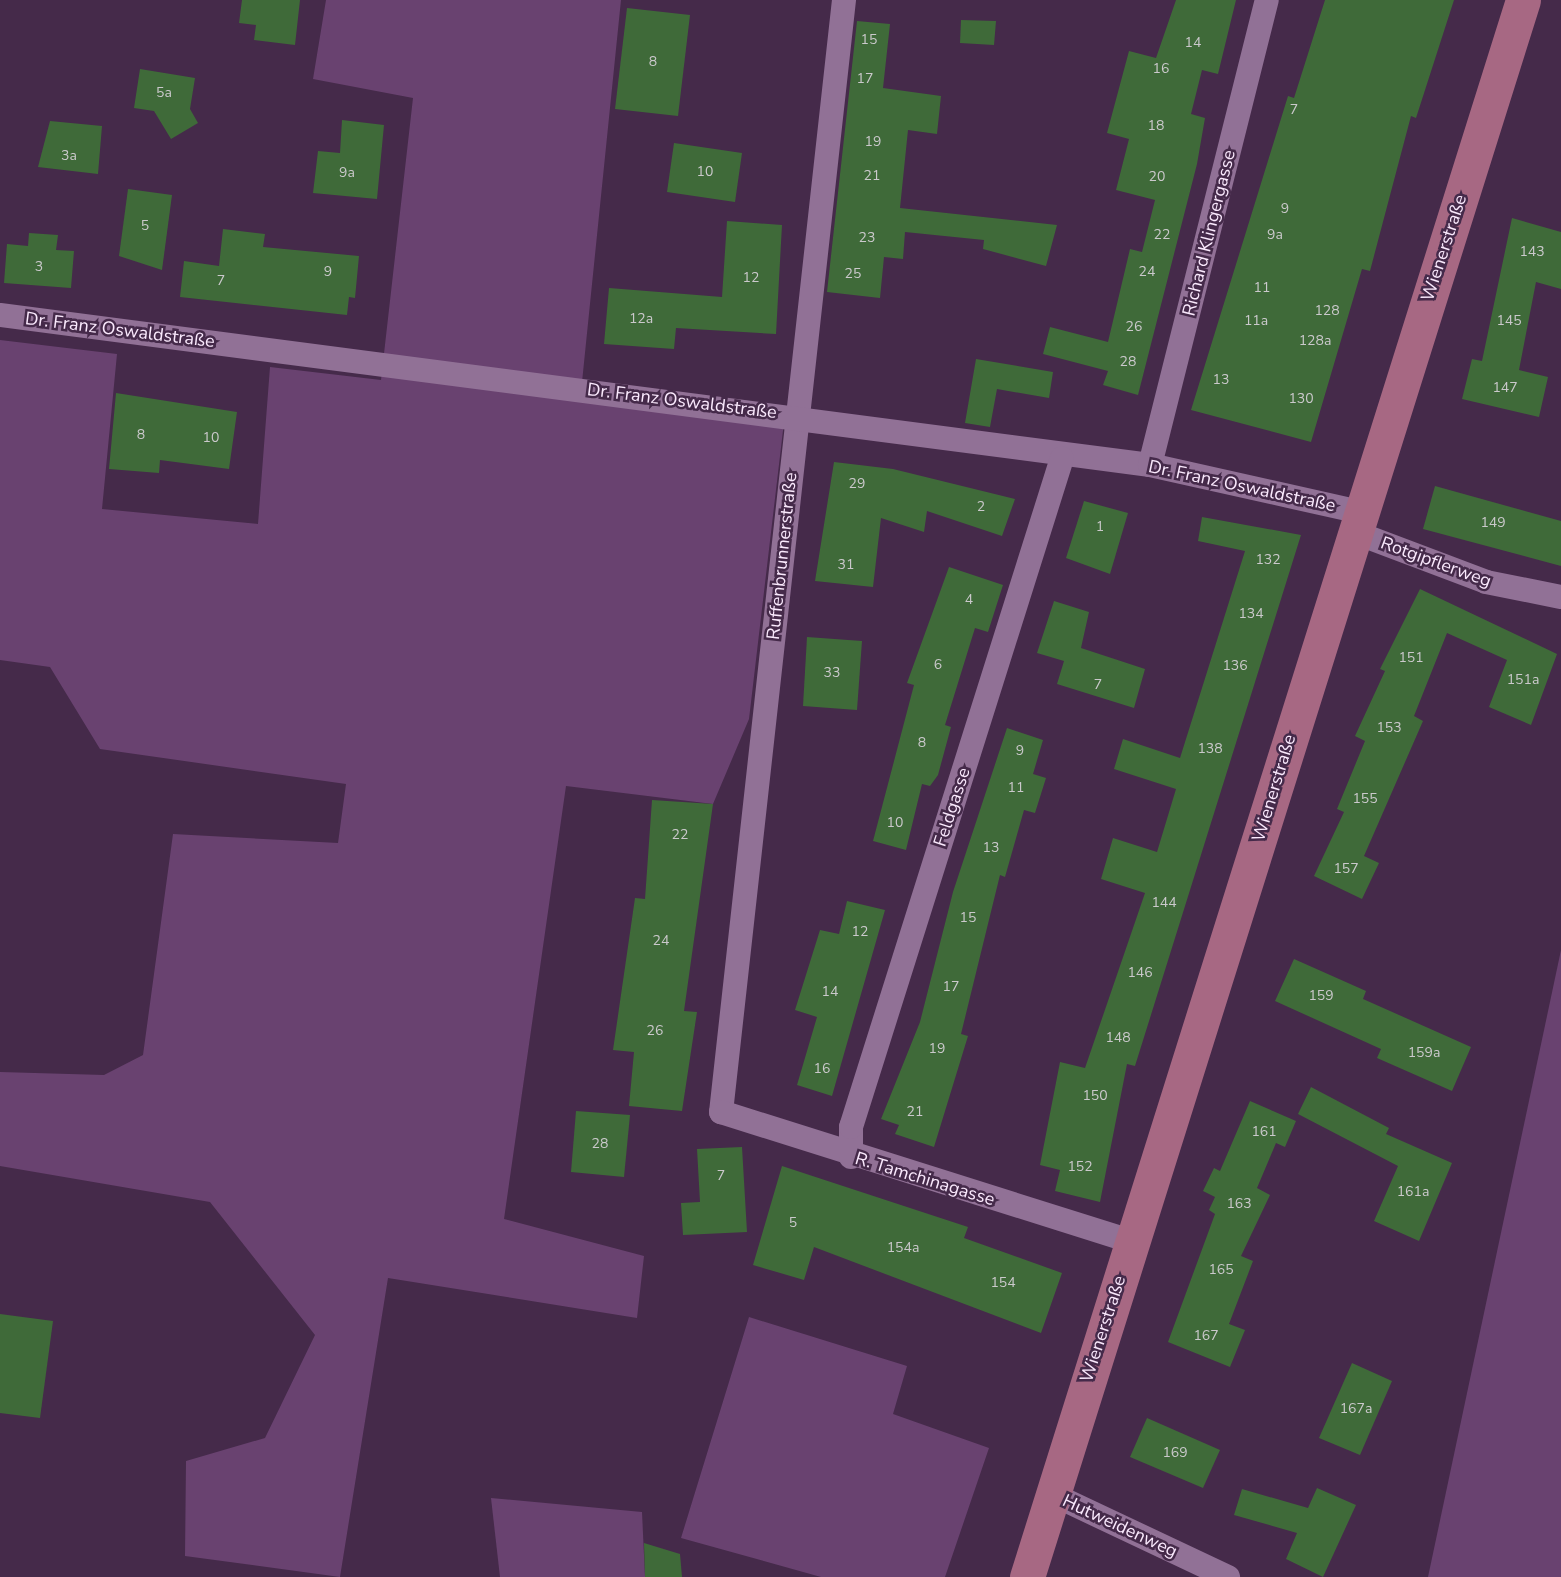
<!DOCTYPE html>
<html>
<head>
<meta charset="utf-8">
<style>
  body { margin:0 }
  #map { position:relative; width:1561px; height:1577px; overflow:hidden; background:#452a4a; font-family:"Nunito Sans",sans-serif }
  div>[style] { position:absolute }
  .green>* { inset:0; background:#694270 }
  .building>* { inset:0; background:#3f6a39 }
  .street>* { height:24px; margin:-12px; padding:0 12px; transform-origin:12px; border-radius:12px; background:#917196 }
  .secondary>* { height:35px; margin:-17.5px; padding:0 17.5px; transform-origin:17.5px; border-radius:17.5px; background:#a76883 }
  span { translate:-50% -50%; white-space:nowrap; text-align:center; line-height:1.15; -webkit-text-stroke:5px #452a4a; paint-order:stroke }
  .number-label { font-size:14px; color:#cbc9cc }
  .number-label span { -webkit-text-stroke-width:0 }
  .street-label { font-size:18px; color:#fae9fd }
</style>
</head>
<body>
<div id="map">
  <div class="green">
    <div style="clip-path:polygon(326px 0,621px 0,581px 392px,784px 422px,749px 719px,713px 804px,566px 786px,504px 1219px,644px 1256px,637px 1318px,388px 1278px,340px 1577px,185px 1556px,186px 1461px,265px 1438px,315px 1335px,210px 1202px,0 1166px,0 1072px,104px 1075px,143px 1055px,173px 834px,338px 843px,346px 784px,100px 749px,50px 667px,0 660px,0 340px,117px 354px,102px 509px,258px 524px,270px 367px,381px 380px,413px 98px,313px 79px)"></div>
    <div style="clip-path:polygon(1561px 950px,1561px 1577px,1428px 1577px)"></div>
    <div style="clip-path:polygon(749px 1317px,907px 1366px,893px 1414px,989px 1448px,945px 1577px,821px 1577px,681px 1538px)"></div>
    <div style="clip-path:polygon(491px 1498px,642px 1512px,645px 1577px,500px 1577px)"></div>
  </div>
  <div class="building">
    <div style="clip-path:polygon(242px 0,300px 0,295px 45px,254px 40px,256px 25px,239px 23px)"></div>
    <div style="clip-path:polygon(1176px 0,1236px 0,1218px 74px,1202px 70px,1191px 114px,1205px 118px,1197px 164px,1138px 395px,1103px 385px,1108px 371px,1043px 354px,1050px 327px,1108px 342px,1130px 249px,1142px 252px,1155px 200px,1116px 190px,1129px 139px,1107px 133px,1129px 51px,1156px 58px)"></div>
    <div style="clip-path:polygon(1325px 0,1454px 0,1416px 118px,1411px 116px,1370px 271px,1362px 269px,1311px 442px,1191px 410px,1288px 96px,1294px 98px)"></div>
    <div style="clip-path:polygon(627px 8px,690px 15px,678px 116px,615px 109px)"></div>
    <div style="clip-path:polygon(961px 20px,996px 21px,994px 45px,960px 43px)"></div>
    <div style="clip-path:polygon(857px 21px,890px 24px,883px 88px,941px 96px,937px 134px,908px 130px,900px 208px,1057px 225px,1046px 266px,983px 249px,984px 240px,905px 232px,903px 259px,884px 257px,880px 298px,827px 292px)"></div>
    <div style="clip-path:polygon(140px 69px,195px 78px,190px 109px,198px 123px,171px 139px,154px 111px,134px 108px)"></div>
    <div style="clip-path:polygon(342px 120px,384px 125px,377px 199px,313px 193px,318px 151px,340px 153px)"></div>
    <div style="clip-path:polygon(50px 121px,102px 126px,98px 174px,38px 167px)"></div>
    <div style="clip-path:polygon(674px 143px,742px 153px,735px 202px,667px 192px)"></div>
    <div style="clip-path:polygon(128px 189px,172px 195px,162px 270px,119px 256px)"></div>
    <div style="clip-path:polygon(1512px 218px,1561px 232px,1561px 289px,1536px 282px,1519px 370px,1548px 377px,1539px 417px,1462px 399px,1472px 359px,1482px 361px)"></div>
    <div style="clip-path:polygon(727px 221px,782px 225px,776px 334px,676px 328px,674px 349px,604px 344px,609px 288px,722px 297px)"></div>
    <div style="clip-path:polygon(223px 229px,265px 234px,263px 247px,359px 256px,355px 298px,349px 297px,347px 315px,180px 297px,184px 261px,219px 266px)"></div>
    <div style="clip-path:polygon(29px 233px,58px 235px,56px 250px,74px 251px,71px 288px,4px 283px,7px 244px,28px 246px)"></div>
    <div style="clip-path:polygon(976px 359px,1053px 372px,1049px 398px,997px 389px,990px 427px,965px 423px)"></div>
    <div style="clip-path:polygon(116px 393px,237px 412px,229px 469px,160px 460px,159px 473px,109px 469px)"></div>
    <div style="clip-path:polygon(834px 462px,893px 469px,1015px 499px,1002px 536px,927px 511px,924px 532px,881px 518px,873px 587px,815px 581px)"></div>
    <div style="clip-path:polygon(1435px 486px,1561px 521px,1561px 566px,1423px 529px)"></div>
    <div style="clip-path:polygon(1084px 501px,1128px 513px,1110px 574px,1066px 558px)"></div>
    <div style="clip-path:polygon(1202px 517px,1301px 535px,1135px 1066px,1127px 1064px,1100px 1202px,1055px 1191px,1060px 1170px,1040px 1165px,1060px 1062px,1085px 1068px,1145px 893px,1101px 879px,1113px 838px,1157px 852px,1176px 789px,1114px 769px,1123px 739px,1180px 758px,1245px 551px,1198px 541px)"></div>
    <div style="clip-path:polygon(949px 567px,1003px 585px,988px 632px,975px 628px,945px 725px,951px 727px,938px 775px,930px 786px,922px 784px,906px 850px,873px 841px,914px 685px,907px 683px)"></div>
    <div style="clip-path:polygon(1420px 589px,1557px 654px,1531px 725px,1489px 707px,1507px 660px,1447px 633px,1414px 716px,1423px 721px,1364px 856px,1379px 863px,1362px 899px,1314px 876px,1344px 812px,1337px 809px,1365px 741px,1355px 736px,1385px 671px,1380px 669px)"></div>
    <div style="clip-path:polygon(1054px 601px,1089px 612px,1081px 648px,1145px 669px,1134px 708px,1057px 684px,1064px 661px,1037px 653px)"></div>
    <div style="clip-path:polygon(807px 637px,862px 641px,857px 710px,803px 706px)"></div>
    <div style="clip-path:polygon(1007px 728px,1043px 740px,1033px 774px,1046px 778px,1035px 813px,1024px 810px,1005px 877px,1000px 875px,961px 1034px,968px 1036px,934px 1147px,895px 1134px,899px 1125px,881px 1119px,920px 1022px,953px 892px)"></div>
    <div style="clip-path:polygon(652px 800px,713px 804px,684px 1011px,697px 1012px,682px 1111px,629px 1106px,634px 1052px,613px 1050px,635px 898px,645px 899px)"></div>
    <div style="clip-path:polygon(847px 901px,885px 910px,832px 1096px,797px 1085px,817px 1017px,795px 1010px,820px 930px,839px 934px)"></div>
    <div style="clip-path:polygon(1294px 959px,1366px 991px,1363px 999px,1471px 1047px,1452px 1091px,1377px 1058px,1381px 1049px,1275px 1001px)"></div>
    <div style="clip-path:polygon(1311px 1087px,1389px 1128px,1386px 1134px,1452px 1163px,1419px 1241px,1374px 1221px,1398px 1166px,1298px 1114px)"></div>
    <div style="clip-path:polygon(1250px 1101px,1296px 1121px,1285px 1147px,1276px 1143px,1257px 1188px,1270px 1195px,1241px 1256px,1253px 1261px,1229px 1324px,1245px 1330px,1230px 1367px,1168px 1342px,1215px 1214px,1209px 1210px,1215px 1197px,1203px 1191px,1214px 1168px,1220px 1171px)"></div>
    <div style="clip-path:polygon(576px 1111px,630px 1115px,624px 1177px,571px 1172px)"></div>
    <div style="clip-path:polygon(742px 1147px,747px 1232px,683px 1235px,681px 1203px,700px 1202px,697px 1149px)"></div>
    <div style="clip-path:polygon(782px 1166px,968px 1227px,964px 1238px,1062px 1273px,1041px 1333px,814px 1247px,804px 1280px,753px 1265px)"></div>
    <div style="clip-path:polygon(0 1314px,53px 1321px,40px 1418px,0 1413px)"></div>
    <div style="clip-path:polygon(1352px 1363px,1392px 1381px,1360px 1455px,1319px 1438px)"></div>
    <div style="clip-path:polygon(1147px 1418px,1220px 1450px,1203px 1488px,1130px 1457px)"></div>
    <div style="clip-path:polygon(1317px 1488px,1356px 1505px,1323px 1577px,1286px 1559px,1297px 1533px,1234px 1515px,1242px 1489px,1308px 1508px)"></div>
    <div style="clip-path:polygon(644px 1543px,680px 1554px,682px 1577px,645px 1577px)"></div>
  </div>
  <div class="street">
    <div style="left:844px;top:0;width:1119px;rotate:96.31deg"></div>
    <div style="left:721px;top:1112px;width:430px;rotate:17.5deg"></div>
    <div style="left:0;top:315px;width:1160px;rotate:7.43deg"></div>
    <div style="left:1150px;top:465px;width:216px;rotate:12.6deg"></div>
    <div style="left:1150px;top:465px;width:479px;rotate:-75.9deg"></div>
    <div style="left:1354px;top:532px;width:141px;rotate:20.7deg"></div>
    <div style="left:1486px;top:582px;width:76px;rotate:11.3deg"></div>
    <div style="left:851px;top:1157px;width:30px;rotate:-90deg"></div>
    <div style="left:851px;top:1127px;width:701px;rotate:-72.49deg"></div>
    <div style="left:1050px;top:1493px;width:197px;rotate:25.3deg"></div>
  </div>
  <div class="secondary">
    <div style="left:1027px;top:1577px;width:1653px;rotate:-72.54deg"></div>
  </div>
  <div class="number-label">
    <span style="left:869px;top:40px">15</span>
    <span style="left:1193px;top:43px">14</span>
    <span style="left:653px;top:62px">8</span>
    <span style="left:1161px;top:69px">16</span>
    <span style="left:865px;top:79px">17</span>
    <span style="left:164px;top:93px">5a</span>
    <span style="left:1294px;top:110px">7</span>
    <span style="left:1156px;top:126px">18</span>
    <span style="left:873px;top:142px">19</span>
    <span style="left:69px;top:156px">3a</span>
    <span style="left:705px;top:172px">10</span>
    <span style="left:347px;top:173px">9a</span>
    <span style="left:872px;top:176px">21</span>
    <span style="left:1157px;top:177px">20</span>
    <span style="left:1285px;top:209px">9</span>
    <span style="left:145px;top:226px">5</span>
    <span style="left:1162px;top:235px">22</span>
    <span style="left:1275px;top:235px">9a</span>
    <span style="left:867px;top:238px">23</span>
    <span style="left:1532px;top:252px">143</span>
    <span style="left:39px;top:267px">3</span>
    <span style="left:328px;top:272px">9</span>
    <span style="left:1147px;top:272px">24</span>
    <span style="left:853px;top:274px">25</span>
    <span style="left:751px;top:278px">12</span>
    <span style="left:221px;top:281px">7</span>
    <span style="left:1262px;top:288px">11</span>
    <span style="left:1327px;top:311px">128</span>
    <span style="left:641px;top:319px">12a</span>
    <span style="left:1256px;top:321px">11a</span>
    <span style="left:1509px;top:321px">145</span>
    <span style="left:1134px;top:327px">26</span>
    <span style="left:1315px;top:341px">128a</span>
    <span style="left:1128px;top:362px">28</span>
    <span style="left:1221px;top:380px">13</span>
    <span style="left:1505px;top:388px">147</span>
    <span style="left:1301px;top:399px">130</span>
    <span style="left:141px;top:435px">8</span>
    <span style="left:211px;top:438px">10</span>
    <span style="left:857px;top:484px">29</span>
    <span style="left:981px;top:507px">2</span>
    <span style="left:1493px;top:523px">149</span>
    <span style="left:1100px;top:527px">1</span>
    <span style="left:1268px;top:560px">132</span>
    <span style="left:846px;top:565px">31</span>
    <span style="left:969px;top:600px">4</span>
    <span style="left:1251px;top:614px">134</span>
    <span style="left:1411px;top:658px">151</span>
    <span style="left:938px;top:665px">6</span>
    <span style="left:1235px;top:666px">136</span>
    <span style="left:832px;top:673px">33</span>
    <span style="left:1523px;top:680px">151a</span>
    <span style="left:1098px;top:685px">7</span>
    <span style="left:1389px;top:728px">153</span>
    <span style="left:922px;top:743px">8</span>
    <span style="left:1210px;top:749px">138</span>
    <span style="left:1020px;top:751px">9</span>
    <span style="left:1016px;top:788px">11</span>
    <span style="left:1365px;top:799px">155</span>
    <span style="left:895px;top:823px">10</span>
    <span style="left:680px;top:835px">22</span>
    <span style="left:991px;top:848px">13</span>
    <span style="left:1346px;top:869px">157</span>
    <span style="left:1164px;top:903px">144</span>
    <span style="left:968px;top:918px">15</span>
    <span style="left:860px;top:932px">12</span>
    <span style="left:661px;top:941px">24</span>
    <span style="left:1140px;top:973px">146</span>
    <span style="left:951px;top:987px">17</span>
    <span style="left:830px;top:992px">14</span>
    <span style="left:1321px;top:996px">159</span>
    <span style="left:655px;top:1031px">26</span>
    <span style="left:1118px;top:1038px">148</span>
    <span style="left:937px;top:1049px">19</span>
    <span style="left:1424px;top:1053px">159a</span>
    <span style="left:822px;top:1069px">16</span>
    <span style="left:1095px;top:1096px">150</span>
    <span style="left:915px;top:1112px">21</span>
    <span style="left:1264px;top:1132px">161</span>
    <span style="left:600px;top:1144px">28</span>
    <span style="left:1080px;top:1167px">152</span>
    <span style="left:721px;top:1176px">7</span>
    <span style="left:1413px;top:1192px">161a</span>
    <span style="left:1239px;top:1204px">163</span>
    <span style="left:793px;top:1223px">5</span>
    <span style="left:903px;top:1248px">154a</span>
    <span style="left:1221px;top:1270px">165</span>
    <span style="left:1003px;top:1283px">154</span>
    <span style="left:1206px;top:1336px">167</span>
    <span style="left:1356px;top:1409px">167a</span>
    <span style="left:1175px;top:1453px">169</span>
  </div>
  <div class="street-label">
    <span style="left:1209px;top:233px;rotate:-76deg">Richard Klingergasse</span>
    <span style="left:1444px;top:248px;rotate:-72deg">Wienerstraße</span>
    <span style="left:120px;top:330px;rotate:7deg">Dr. Franz Oswaldstraße</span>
    <span style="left:682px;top:401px;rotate:7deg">Dr. Franz Oswaldstraße</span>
    <span style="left:1242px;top:486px;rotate:12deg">Dr. Franz Oswaldstraße</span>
    <span style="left:782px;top:556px;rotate:-84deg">Ruffenbrunnerstraße</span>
    <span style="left:1436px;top:562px;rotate:20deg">Rotgipflerweg</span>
    <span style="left:1274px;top:788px;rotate:-73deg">Wienerstraße</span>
    <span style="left:952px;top:807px;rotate:-72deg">Feldgasse</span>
    <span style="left:925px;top:1179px;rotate:17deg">R. Tamchinagasse</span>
    <span style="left:1103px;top:1329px;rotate:-72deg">Wienerstraße</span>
    <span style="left:1120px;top:1526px;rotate:25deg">Hutweidenweg</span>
  </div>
</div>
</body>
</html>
